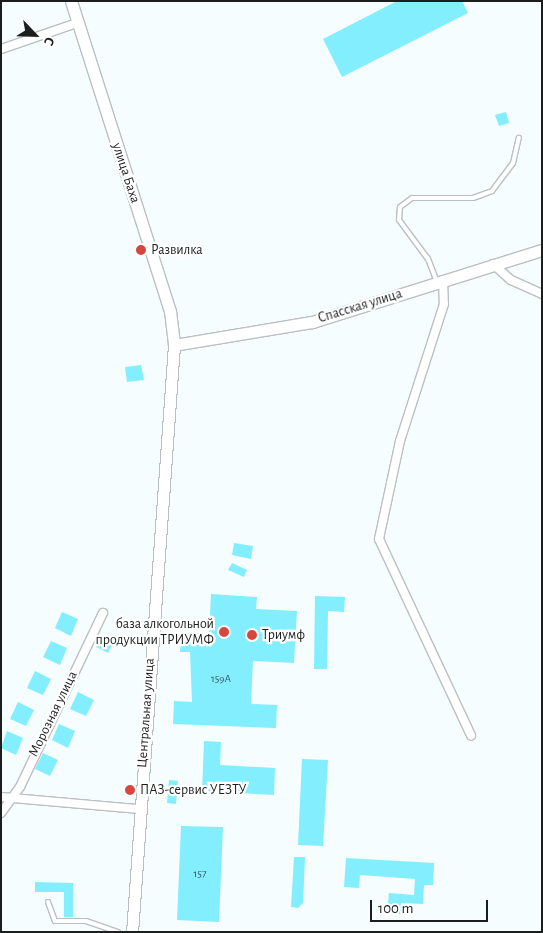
<!DOCTYPE html>
<html>
<head>
<meta charset="utf-8">
<style>
  body { margin:0 }
  #map { position:relative; width:543px; height:933px; overflow:hidden; background:#f6fdfe; font-family:"Alegreya Sans",sans-serif }
  div>[style] { position:absolute }
  .building>* { inset:0; background:#83eefe }
  .roads { filter:drop-shadow(1px 0 #bac0c1) drop-shadow(-1px 0 #bac0c1) drop-shadow(0 1px #bac0c1) drop-shadow(0 -1px #bac0c1) }
  .lane>* { height:4px; margin:-2px; padding:0 2px; transform-origin:2px; border-radius:2px; background:#fff }
  .street>* { height:8px; margin:-4px; padding:0 4px; transform-origin:4px; border-radius:4px; background:#fff }
  .secondary>* { height:11px; margin:-5.5px; padding:0 5.5px; transform-origin:5.5px; border-radius:5.5px; background:#fff }
  .dots>* { width:14px; height:14px; translate:-50% -50%; box-sizing:border-box; border:2px solid #fff; border-radius:50% }
  span { translate:-50% -50%; white-space:nowrap; text-align:center; line-height:1.15; -webkit-text-stroke:4.5px #fff; paint-order:stroke }
  .number-label { font-size:11px; color:#365256 }
  .number-label span { -webkit-text-stroke-width:0 }
  .street-label { font-size:14px; color:#1c1e1e }
  .poi-label { font-size:14px; color:#1c1e1e }
  .left { translate:0 -50%; text-align:left }
  .right { translate:-100% -50%; text-align:right }
  .frame { position:absolute; inset:0; border:2px solid #1c1e1e; pointer-events:none }
  .north { position:absolute; left:10px; top:10px; width:50px; height:50px; -webkit-text-stroke:4px #fff; paint-order:stroke; rotate:114deg; font-size:14px; font-weight:700; line-height:20px; text-align:center; color:#1c1e1e }
  .north::after { content:''; display:block; margin:auto; width:18px; height:22px; background:#1c1e1e; clip-path:polygon(50% 0,100% 100%,50% 72%,0 100%) }
  .scale { position:absolute; left:370px; top:900px; width:118px; height:22px; box-sizing:border-box; border:2px solid #1c1e1e; border-top:0; padding-left:6px; font-size:15px; line-height:18px; white-space:nowrap; color:#1c1e1e; -webkit-text-stroke:4px #fff; paint-order:stroke }
</style>
</head>
<body>
<div id="map">
  <div class="building">
    <div style="clip-path:polygon(397px 1px,462px 1px,468px 13px,342px 77px,323px 39px)"></div>
    <div style="clip-path:polygon(506px 112px,509px 123px,499px 126px,495px 115px)"></div>
    <div style="clip-path:polygon(141px 365px,144px 380px,127px 382px,125px 367px)"></div>
    <div style="clip-path:polygon(234px 543px,253px 546px,251px 559px,232px 555px)"></div>
    <div style="clip-path:polygon(232px 563px,247px 570px,244px 577px,228px 570px)"></div>
    <div style="clip-path:polygon(211px 594px,257px 597px,256px 609px,297px 611px,294px 663px,253px 661px,251px 704px,277px 705px,276px 728px,173px 724px,174px 701px,192px 702px,190px 652px,180px 652px,181px 633px,209px 634px)"></div>
    <div style="clip-path:polygon(315px 596px,345px 597px,344px 612px,328px 611px,327px 669px,314px 669px)"></div>
    <div style="clip-path:polygon(62px 612px,78px 619px,71px 636px,55px 628px)"></div>
    <div style="clip-path:polygon(100px 637px,113px 643px,108px 653px,96px 647px)"></div>
    <div style="clip-path:polygon(51px 641px,67px 648px,60px 665px,43px 657px)"></div>
    <div style="clip-path:polygon(35px 671px,51px 679px,43px 695px,27px 688px)"></div>
    <div style="clip-path:polygon(78px 692px,94px 700px,86px 716px,70px 709px)"></div>
    <div style="clip-path:polygon(18px 702px,34px 710px,26px 726px,10px 719px)"></div>
    <div style="clip-path:polygon(59px 724px,75px 731px,68px 748px,52px 740px)"></div>
    <div style="clip-path:polygon(7px 731px,23px 738px,16px 755px,1px 748px)"></div>
    <div style="clip-path:polygon(204px 741px,221px 742px,220px 765px,275px 768px,274px 795px,202px 791px)"></div>
    <div style="clip-path:polygon(43px 753px,58px 760px,50px 776px,35px 769px)"></div>
    <div style="clip-path:polygon(302px 759px,328px 760px,323px 846px,298px 845px)"></div>
    <div style="clip-path:polygon(169px 780px,178px 781px,176px 804px,167px 803px)"></div>
    <div style="clip-path:polygon(181px 826px,223px 827px,219px 922px,177px 920px)"></div>
    <div style="clip-path:polygon(294px 857px,305px 857px,303px 903px,298px 908px,291px 907px)"></div>
    <div style="clip-path:polygon(346px 858px,434px 863px,433px 885px,424px 885px,423px 904px,401px 903px,400px 914px,387px 913px,389px 893px,414px 895px,415px 879px,360px 875px,359px 888px,344px 887px)"></div>
    <div style="clip-path:polygon(35px 882px,73px 883px,73px 917px,64px 917px,64px 892px,35px 892px)"></div>
  </div>
  <div class="roads">
    <div class="lane">
      <div style="left:437px;top:282px;width:25px;rotate:-111deg"></div>
      <div style="left:428px;top:259px;width:49px;rotate:-126.6deg"></div>
      <div style="left:399px;top:220px;width:13px;rotate:-86deg"></div>
      <div style="left:400px;top:207px;width:15px;rotate:-37deg"></div>
      <div style="left:412px;top:198px;width:61px"></div>
      <div style="left:473px;top:198px;width:20px;rotate:-20deg"></div>
      <div style="left:492px;top:191px;width:35px;rotate:-53deg"></div>
      <div style="left:513px;top:163px;width:26px;rotate:-77deg"></div>
      <div style="left:48px;top:902px;width:20px;rotate:70deg"></div>
      <div style="left:55px;top:921px;width:31px"></div>
      <div style="left:86px;top:921px;width:34px;rotate:19deg"></div>
    </div>
    <div class="street">
      <div style="left:1px;top:49px;width:80px;rotate:-18.9deg"></div>
      <div style="left:493px;top:264px;width:24px;rotate:42deg"></div>
      <div style="left:511px;top:280px;width:34px;rotate:24deg"></div>
      <div style="left:443px;top:280px;width:24px;rotate:88deg"></div>
      <div style="left:444px;top:304px;width:144px;rotate:107.8deg"></div>
      <div style="left:400px;top:441px;width:100px;rotate:102.1deg"></div>
      <div style="left:379px;top:539px;width:217px;rotate:64.9deg"></div>
      <div style="left:1px;top:797px;width:139px;rotate:5deg"></div>
      <div style="left:1px;top:813px;width:32px;rotate:-54deg"></div>
      <div style="left:20px;top:787px;width:193px;rotate:-64.5deg"></div>
    </div>
    <div class="secondary">
      <div style="left:71px;top:1px;width:325px;rotate:72.3deg"></div>
      <div style="left:170px;top:311px;width:34px;rotate:83deg"></div>
      <div style="left:174px;top:345px;width:589px;rotate:94.09deg"></div>
      <div style="left:174px;top:345px;width:140px;rotate:-9.5deg"></div>
      <div style="left:312px;top:322px;width:241px;rotate:-17.4deg"></div>
    </div>
  </div>
  <div class="dots">
    <div style="left:141px;top:250px;background:#d6483e"></div>
    <div style="left:224px;top:632px;background:#d6483e"></div>
    <div style="left:252px;top:635px;background:#d6483e"></div>
    <div style="left:130px;top:790px;background:#d6483e"></div>
  </div>
  <div class="number-label">
    <span style="left:221px;top:679px">159А</span>
    <span style="left:200px;top:874px">157</span>
  </div>
  <div class="street-label">
    <span style="left:126px;top:173px;rotate:72deg">улица Баха</span>
    <span style="left:360px;top:306px;rotate:-17deg">Спасская улица</span>
    <span style="left:146px;top:713px;rotate:-86deg">Центральная улица</span>
    <span style="left:53px;top:714px;rotate:-64deg">Морозная улица</span>
  </div>
  <div class="poi-label">
    <span class="left" style="left:151px;top:250px">Развилка</span>
    <span class="right" style="left:214px;top:632px">база алкогольной<br>продукции ТРИУМФ</span>
    <span class="left" style="left:262px;top:635px">Триумф</span>
    <span class="left" style="left:140px;top:790px">ПАЗ-сервис УЕЗТУ</span>
  </div>
  <div class="frame"></div>
  <div class="north">С</div>
  <div class="scale">100 m</div>
</div>
</body>
</html>
